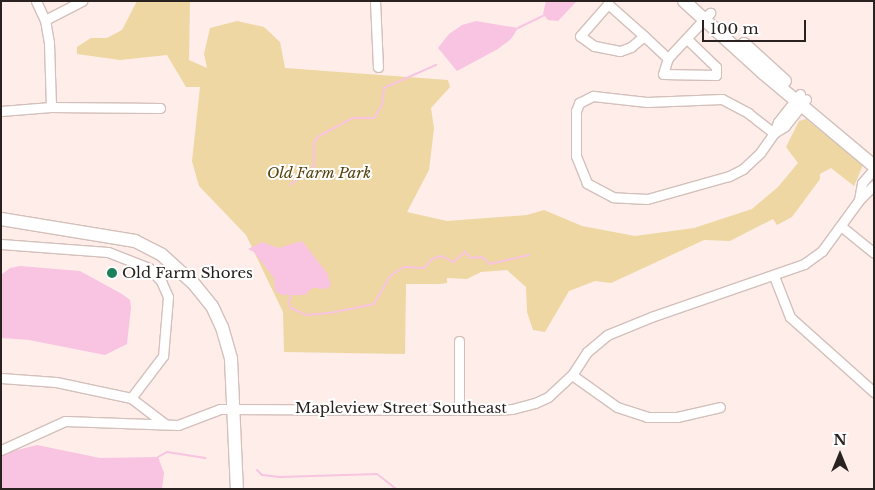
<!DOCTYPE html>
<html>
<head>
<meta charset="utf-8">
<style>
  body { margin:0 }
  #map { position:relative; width:875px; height:490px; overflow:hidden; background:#feede9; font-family:"Libre Baskerville",serif }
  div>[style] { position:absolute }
  .green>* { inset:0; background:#eed7a2 }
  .water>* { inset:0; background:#f9c4e1 }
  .stream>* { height:2px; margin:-1px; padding:0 1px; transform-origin:1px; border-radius:1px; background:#f9c4e1 }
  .roads { filter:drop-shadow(1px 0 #d3c0bb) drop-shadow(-1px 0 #d3c0bb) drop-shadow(0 1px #d3c0bb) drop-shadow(0 -1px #d3c0bb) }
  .street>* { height:9px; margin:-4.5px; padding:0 4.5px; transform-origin:4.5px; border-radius:4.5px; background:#fff }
  .secondary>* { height:12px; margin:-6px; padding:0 6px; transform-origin:6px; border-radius:6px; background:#fff }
  .dots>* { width:14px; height:14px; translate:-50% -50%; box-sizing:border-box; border:2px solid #fff; border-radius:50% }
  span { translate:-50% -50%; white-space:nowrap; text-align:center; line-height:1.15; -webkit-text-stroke:4px #fff; paint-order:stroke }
  .park-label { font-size:15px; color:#56420f; font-style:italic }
  .poi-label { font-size:15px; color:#292220 }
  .left { translate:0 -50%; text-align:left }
  .street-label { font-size:15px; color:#292220 }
  .frame { position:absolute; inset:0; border:2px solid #292220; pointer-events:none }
  .north { position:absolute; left:815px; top:430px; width:50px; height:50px; -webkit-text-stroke:4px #fff; paint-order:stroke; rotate:0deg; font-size:14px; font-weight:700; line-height:20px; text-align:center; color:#292220 }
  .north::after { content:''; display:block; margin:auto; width:18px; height:22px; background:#292220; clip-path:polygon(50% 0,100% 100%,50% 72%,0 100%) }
  .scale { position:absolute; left:702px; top:20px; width:104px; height:22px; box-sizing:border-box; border:2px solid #292220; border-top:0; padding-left:6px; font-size:15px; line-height:18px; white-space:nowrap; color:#292220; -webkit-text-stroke:4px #fff; paint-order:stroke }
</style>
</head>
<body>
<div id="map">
  <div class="green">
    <div style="clip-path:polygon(137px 1px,190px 1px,189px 60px,207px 68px,204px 54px,210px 28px,237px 21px,264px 27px,280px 42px,285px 68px,448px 80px,450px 87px,431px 108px,434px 128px,429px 170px,407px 212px,447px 221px,527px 215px,544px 210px,582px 226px,635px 236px,694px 228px,752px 209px,778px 187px,798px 163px,786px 147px,799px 121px,806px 119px,863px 165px,854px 186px,831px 168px,820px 174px,820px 179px,792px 217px,777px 225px,773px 219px,730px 241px,704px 240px,611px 283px,595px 281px,569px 291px,545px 332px,533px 330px,527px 312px,526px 287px,507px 270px,481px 272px,467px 279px,447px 278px,447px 283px,440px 284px,406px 284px,405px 354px,284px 352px,283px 312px,246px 235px,199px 186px,192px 161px,200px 87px,186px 87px,167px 55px,120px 60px,77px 54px,77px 47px,91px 38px,107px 38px,122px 30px)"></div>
  </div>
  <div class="water">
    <div style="clip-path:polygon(546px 1px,577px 1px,558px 21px,548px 20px,543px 14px)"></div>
    <div style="clip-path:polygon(476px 21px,518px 28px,511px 39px,498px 49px,457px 71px,438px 48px,449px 34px,462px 25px)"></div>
    <div style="clip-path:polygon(302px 241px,327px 273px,331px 285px,327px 289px,312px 288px,305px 295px,282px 295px,275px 291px,274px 278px,254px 252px,248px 249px,262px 242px,278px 248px)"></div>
    <div style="clip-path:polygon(20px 266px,80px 271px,122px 294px,130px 300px,131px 307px,127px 344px,105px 355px,29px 340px,1px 338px,1px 275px,10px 268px)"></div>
    <div style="clip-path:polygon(37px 445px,100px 458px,158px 457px,164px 473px,162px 489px,1px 489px,1px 454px)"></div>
  </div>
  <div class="stream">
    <div style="left:518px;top:28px;width:30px;rotate:-26deg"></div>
    <div style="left:290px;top:185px;width:31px;rotate:-38deg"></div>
    <div style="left:314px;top:166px;width:24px;rotate:-90deg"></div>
    <div style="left:314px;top:142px;width:8px;rotate:-50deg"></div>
    <div style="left:319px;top:136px;width:38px;rotate:-28deg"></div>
    <div style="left:353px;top:118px;width:21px"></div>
    <div style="left:374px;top:118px;width:15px;rotate:-58deg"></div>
    <div style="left:382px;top:105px;width:17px;rotate:-83deg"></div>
    <div style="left:384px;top:88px;width:57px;rotate:-23.9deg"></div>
    <div style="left:293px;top:293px;width:9px;rotate:122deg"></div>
    <div style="left:288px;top:301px;width:8px;rotate:67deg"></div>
    <div style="left:291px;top:308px;width:17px;rotate:25deg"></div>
    <div style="left:306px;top:315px;width:24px;rotate:-5deg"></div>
    <div style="left:330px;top:313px;width:45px;rotate:-11.6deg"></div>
    <div style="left:374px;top:304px;width:32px;rotate:-60deg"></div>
    <div style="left:390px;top:276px;width:17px;rotate:-33deg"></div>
    <div style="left:404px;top:267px;width:20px;rotate:3deg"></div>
    <div style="left:424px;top:268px;width:12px;rotate:-48deg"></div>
    <div style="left:432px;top:259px;width:10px;rotate:-17deg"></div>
    <div style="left:442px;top:256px;width:13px;rotate:29deg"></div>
    <div style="left:453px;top:262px;width:16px;rotate:-40deg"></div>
    <div style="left:465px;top:252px;width:8px;rotate:45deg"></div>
    <div style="left:471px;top:258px;width:11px;rotate:-5deg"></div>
    <div style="left:482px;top:257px;width:11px;rotate:41deg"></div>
    <div style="left:490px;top:264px;width:40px;rotate:-13deg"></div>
    <div style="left:158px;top:457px;width:10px;rotate:-29deg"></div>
    <div style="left:167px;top:452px;width:39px;rotate:9deg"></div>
    <div style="left:257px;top:470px;width:7px;rotate:45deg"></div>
    <div style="left:262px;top:475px;width:18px;rotate:6deg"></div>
    <div style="left:280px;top:477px;width:97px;rotate:-1.8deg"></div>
    <div style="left:377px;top:474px;width:24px;rotate:38deg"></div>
  </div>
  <div class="roads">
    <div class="street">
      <div style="left:36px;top:1px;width:21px;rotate:65deg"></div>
      <div style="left:45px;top:20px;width:23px;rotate:80deg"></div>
      <div style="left:49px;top:43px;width:64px;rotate:88.2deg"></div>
      <div style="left:375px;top:1px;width:66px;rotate:87.4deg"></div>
      <div style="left:45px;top:20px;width:42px;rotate:-27.2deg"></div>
      <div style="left:644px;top:36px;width:17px;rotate:140deg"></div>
      <div style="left:631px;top:47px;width:12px;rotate:160deg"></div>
      <div style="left:620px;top:51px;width:26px;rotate:-169deg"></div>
      <div style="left:594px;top:46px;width:17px;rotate:-144deg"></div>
      <div style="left:580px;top:36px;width:43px;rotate:-48.8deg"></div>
      <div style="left:608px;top:4px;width:48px;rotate:41.6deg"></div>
      <div style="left:644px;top:36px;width:33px;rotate:43deg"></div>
      <div style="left:687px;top:39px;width:40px;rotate:44deg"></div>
      <div style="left:716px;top:67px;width:8px;rotate:90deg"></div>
      <div style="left:716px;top:75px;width:53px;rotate:-178.9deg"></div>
      <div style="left:663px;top:74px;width:17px;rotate:-73deg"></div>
      <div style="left:668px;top:58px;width:62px;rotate:-47deg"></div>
      <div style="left:800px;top:94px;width:36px;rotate:128deg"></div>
      <div style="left:778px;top:122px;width:12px;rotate:110deg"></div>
      <div style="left:774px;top:133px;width:13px;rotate:-32deg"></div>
      <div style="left:785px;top:126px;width:34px;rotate:-52deg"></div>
      <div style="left:593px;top:96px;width:54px;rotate:6.3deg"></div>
      <div style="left:647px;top:102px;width:75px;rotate:-2.3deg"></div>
      <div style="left:722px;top:99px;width:30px;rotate:28deg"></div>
      <div style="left:748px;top:113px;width:33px;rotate:38deg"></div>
      <div style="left:774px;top:133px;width:24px;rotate:125deg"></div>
      <div style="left:760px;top:153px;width:23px;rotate:137deg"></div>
      <div style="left:743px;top:169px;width:16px;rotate:153deg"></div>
      <div style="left:729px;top:176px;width:85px;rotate:164.3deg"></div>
      <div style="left:647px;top:199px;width:34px;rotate:-177deg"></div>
      <div style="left:613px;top:197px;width:30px;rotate:-152deg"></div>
      <div style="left:587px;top:183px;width:29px;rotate:-112deg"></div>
      <div style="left:576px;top:156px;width:45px;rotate:-90deg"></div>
      <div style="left:576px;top:111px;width:9px;rotate:-69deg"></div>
      <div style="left:579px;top:103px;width:16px;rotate:-27deg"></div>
      <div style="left:1px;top:111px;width:50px;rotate:-4.6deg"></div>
      <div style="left:51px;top:107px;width:109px;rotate:0.5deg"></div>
      <div style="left:874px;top:169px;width:18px;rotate:131deg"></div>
      <div style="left:862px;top:183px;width:17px;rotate:100deg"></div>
      <div style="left:859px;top:200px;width:21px;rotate:-45deg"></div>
      <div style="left:842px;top:227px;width:41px;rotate:39.1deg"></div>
      <div style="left:1px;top:244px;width:107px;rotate:4.3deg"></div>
      <div style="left:108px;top:252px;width:44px;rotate:21.3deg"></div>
      <div style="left:149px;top:268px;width:18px;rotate:47deg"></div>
      <div style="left:161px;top:281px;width:17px;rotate:66deg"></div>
      <div style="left:168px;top:297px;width:59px;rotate:94.8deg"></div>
      <div style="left:163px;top:356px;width:53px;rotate:127.3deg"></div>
      <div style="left:774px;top:276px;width:44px;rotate:68.7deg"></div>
      <div style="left:790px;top:317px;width:113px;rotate:41.8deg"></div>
      <div style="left:459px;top:341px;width:68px;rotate:90deg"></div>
      <div style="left:572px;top:375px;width:55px;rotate:35.4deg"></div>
      <div style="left:617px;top:407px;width:32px;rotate:18deg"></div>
      <div style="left:647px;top:417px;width:30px"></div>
      <div style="left:677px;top:417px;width:44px;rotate:-13.1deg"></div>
      <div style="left:1px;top:378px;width:55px;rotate:4.2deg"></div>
      <div style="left:56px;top:382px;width:77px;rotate:12deg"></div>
      <div style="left:131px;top:398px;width:43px;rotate:37.4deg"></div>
      <div style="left:1px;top:450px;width:70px;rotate:-24.4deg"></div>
      <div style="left:65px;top:421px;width:113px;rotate:2deg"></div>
      <div style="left:178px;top:425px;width:45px;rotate:-20.9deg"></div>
      <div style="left:220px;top:409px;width:267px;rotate:0.2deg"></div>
      <div style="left:487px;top:410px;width:25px;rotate:-2deg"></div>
      <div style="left:512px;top:409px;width:24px;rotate:-15deg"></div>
      <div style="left:535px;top:403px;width:14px;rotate:-25deg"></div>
      <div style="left:548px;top:397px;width:33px;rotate:-43deg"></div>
      <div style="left:572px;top:375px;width:27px;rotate:-57deg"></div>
      <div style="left:587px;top:352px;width:26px;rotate:-40deg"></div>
      <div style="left:607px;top:335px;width:48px;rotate:-22.2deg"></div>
      <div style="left:651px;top:317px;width:162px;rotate:-19.1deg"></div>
      <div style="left:804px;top:264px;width:22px;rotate:-36deg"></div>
      <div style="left:822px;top:251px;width:63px;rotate:-54deg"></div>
    </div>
    <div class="secondary">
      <div style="left:684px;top:1px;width:107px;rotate:42.3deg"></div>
      <div style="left:763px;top:73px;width:145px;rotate:40deg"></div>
      <div style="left:744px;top:44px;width:55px;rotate:42.1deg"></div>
      <div style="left:1px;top:219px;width:136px;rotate:9.3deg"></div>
      <div style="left:135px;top:241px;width:30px;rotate:27deg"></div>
      <div style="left:162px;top:255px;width:43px;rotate:42.2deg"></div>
      <div style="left:194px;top:284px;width:28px;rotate:51deg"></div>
      <div style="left:212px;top:306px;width:23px;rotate:65deg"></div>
      <div style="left:222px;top:327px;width:33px;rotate:74deg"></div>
      <div style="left:231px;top:359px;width:130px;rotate:87.4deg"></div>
    </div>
  </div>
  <div class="dots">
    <div style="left:112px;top:273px;background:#1a815b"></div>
  </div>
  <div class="park-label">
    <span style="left:319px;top:173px">Old Farm Park</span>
  </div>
  <div class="poi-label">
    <span class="left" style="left:122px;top:273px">Old Farm Shores</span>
  </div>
  <div class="street-label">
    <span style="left:401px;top:408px">Mapleview Street Southeast</span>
  </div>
  <div class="frame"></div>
  <div class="north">N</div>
  <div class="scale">100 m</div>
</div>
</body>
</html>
